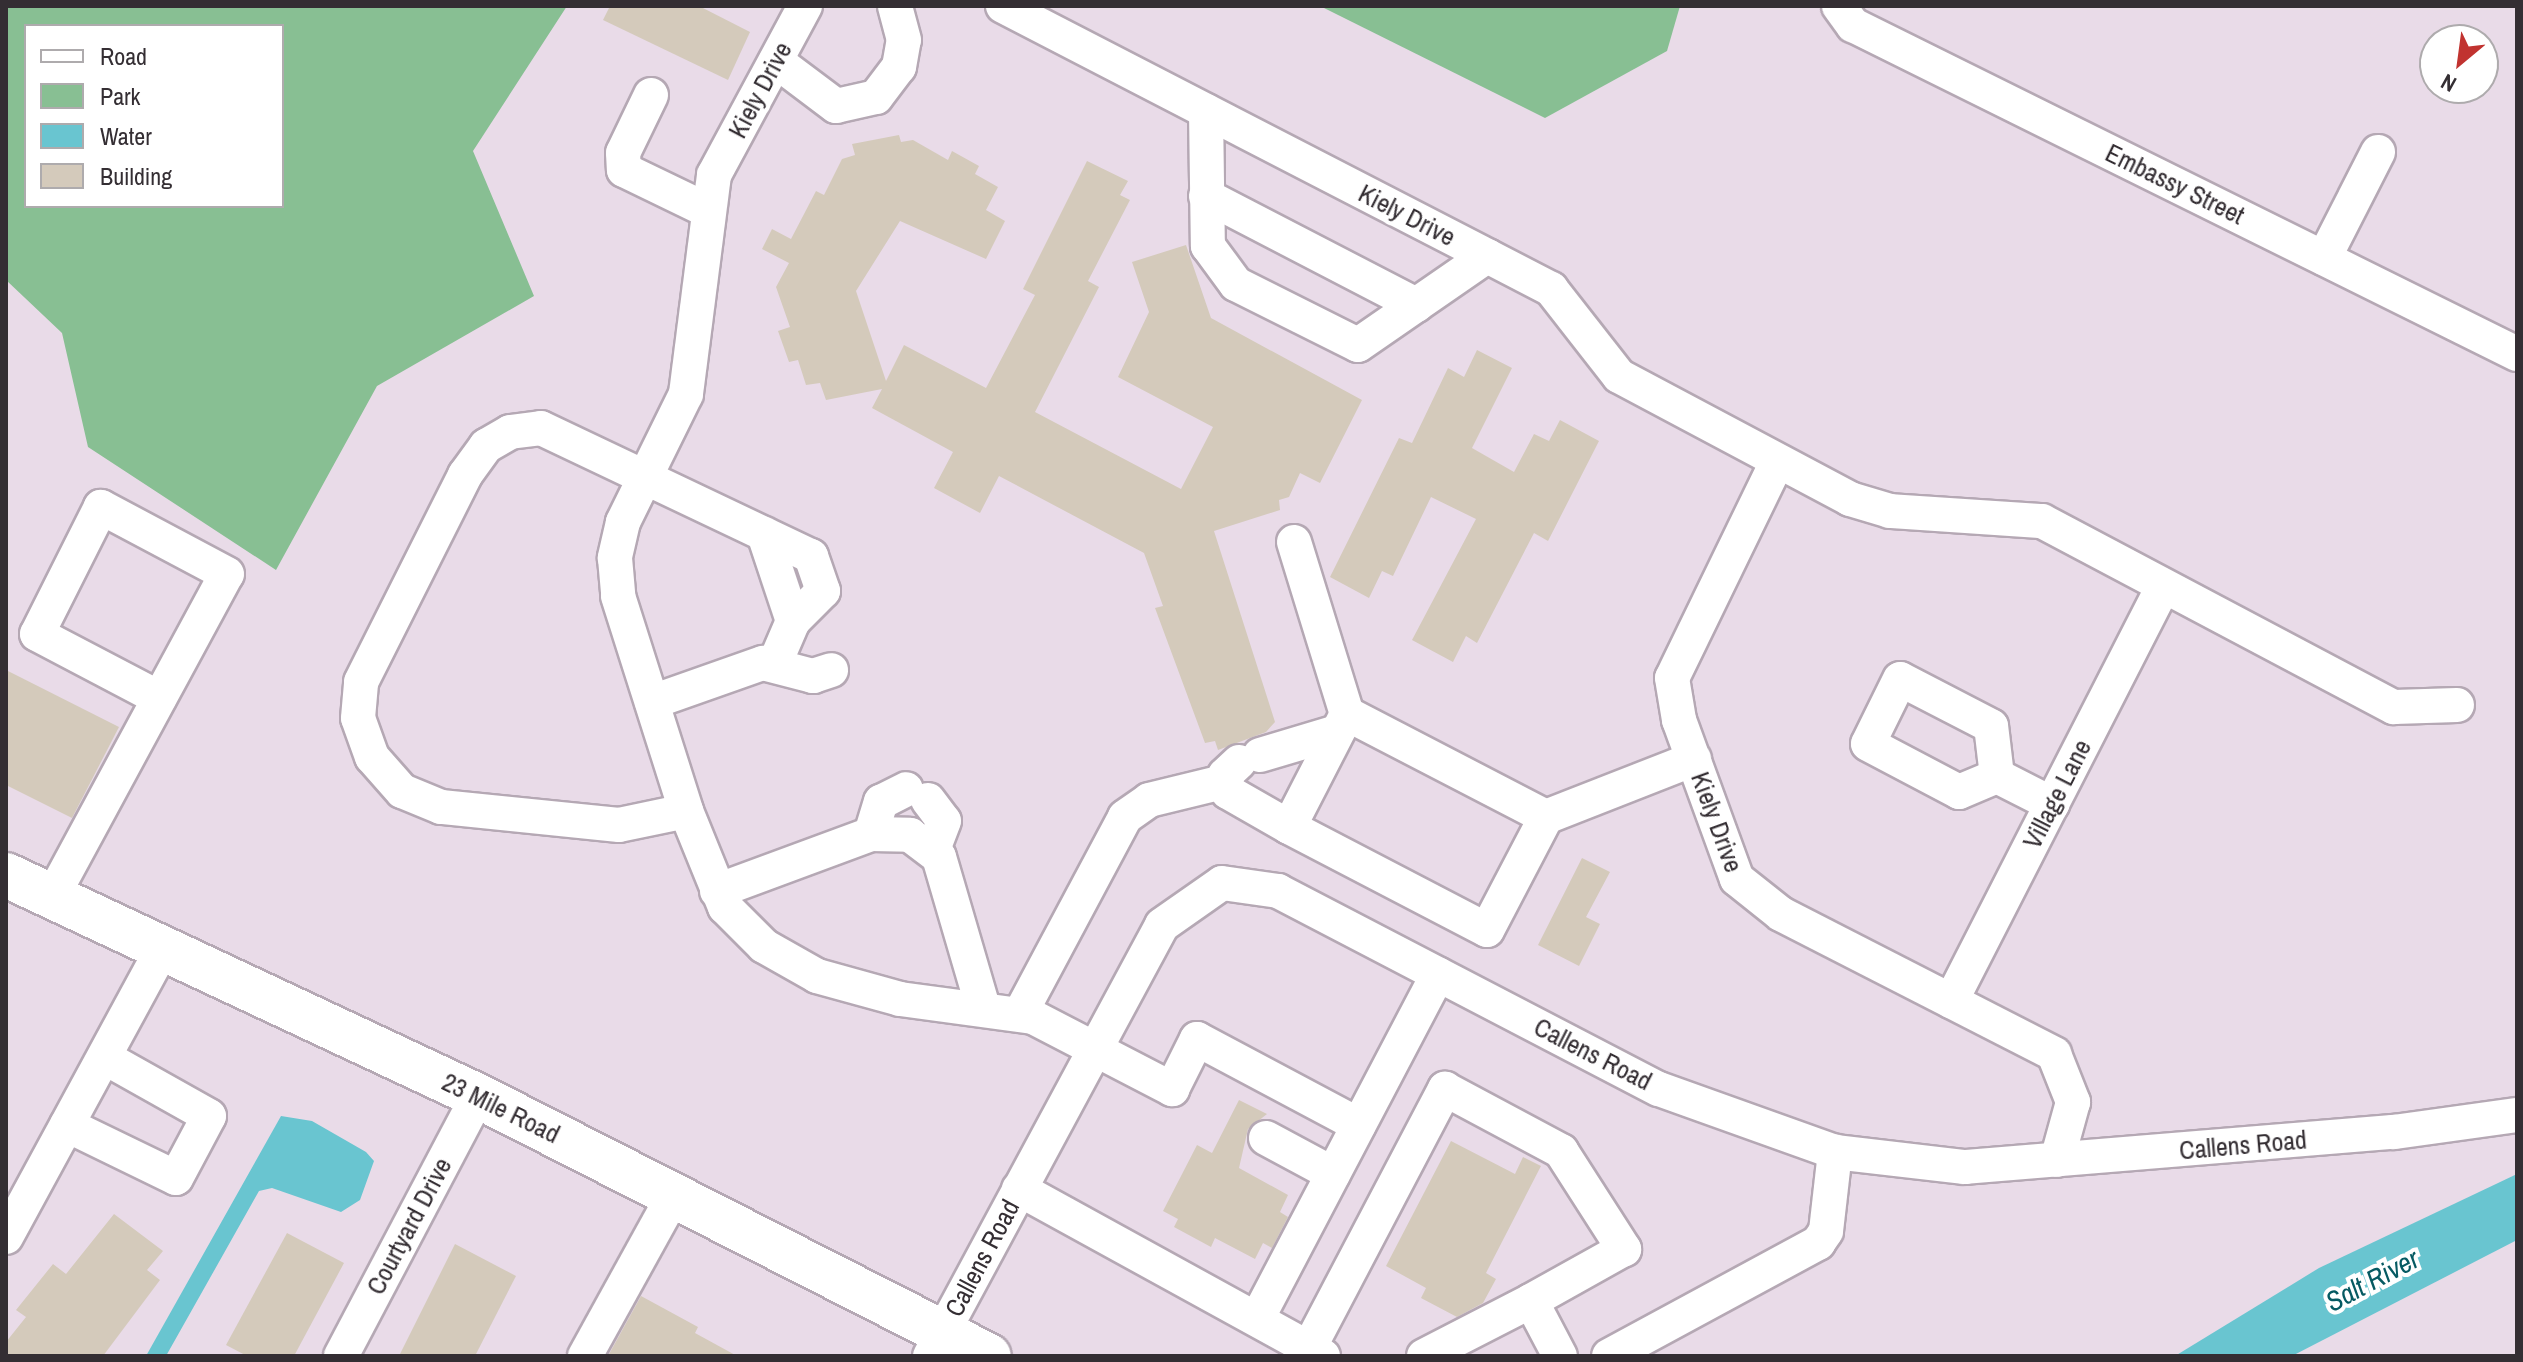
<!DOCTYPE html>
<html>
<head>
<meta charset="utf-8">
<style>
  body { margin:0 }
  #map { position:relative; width:2523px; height:1362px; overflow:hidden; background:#e9dbe8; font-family:"Archivo Narrow",sans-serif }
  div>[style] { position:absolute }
  .green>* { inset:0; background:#88bf93 }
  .water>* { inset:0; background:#69c5d0 }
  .building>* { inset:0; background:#d4cabb }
  .roads { filter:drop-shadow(2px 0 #b5a8b4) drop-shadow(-2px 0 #b5a8b4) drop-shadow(0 2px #b5a8b4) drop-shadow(0 -2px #b5a8b4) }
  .minor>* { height:34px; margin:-17px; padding:0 17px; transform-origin:17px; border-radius:17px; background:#fff }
  .major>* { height:44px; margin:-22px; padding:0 22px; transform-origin:22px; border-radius:22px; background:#fff }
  span { translate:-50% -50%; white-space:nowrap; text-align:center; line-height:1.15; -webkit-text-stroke:8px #fff; paint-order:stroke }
  .street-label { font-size:26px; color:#342e33 }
  .water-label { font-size:28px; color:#065a62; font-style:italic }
  .frame { position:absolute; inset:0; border:8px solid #342e33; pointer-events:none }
  .legend { position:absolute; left:24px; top:24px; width:260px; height:184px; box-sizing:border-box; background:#fff; border:2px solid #aeabad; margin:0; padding:10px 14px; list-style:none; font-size:24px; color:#342e33 }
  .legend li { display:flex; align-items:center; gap:16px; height:40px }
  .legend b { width:40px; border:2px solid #aeabad }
  .north { position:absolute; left:2419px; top:24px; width:80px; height:80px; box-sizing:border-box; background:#fff; border:2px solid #aeabad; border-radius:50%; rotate:209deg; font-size:22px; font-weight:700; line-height:32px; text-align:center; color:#342e33 }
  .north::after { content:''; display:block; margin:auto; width:28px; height:36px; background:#c13330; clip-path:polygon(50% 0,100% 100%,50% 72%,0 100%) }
</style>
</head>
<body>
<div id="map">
  <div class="green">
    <div style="clip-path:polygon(evenodd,6px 6px,567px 6px,473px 151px,534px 296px,377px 386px,276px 570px,88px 447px,62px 333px,6px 280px,6px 6px,26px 26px,282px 26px,282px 206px,26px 206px,26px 26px)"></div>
    <div style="clip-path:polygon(1320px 6px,1680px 6px,1667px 51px,1545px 118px)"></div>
  </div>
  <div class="water">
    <div style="clip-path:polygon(281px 1116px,312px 1121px,366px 1152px,374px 1161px,360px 1200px,341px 1212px,272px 1188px,259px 1191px,166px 1356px,146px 1356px)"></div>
    <div style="clip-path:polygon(2517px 1174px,2517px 1240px,2292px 1356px,2175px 1356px,2319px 1268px)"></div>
  </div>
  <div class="building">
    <div style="clip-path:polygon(610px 6px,699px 6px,750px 32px,728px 80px,603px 20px)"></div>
    <div style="clip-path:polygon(899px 135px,901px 142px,913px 140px,948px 160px,952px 151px,979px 166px,975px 174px,998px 187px,986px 210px,1005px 221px,986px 259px,900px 221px,856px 291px,886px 381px,904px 345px,986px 388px,1035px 295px,1023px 289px,1087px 161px,1128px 181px,1120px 195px,1130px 200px,1088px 281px,1099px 287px,1035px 412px,1181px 489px,1213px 427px,1118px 377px,1149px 312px,1132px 262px,1186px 245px,1211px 318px,1362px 400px,1320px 483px,1300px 473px,1289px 497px,1279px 500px,1280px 510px,1214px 531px,1275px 722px,1266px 732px,1218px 750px,1215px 741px,1205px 743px,1155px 608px,1163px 606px,1144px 553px,999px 476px,980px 513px,934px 488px,953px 452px,872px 408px,882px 389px,826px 400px,820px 383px,806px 385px,798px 360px,789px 362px,778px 331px,790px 327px,776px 287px,789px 263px,762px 249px,772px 229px,791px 239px,816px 191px,824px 195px,842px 159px,855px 155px,852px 144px)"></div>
    <div style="clip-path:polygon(1477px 350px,1512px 368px,1472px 448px,1514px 472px,1534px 434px,1549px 441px,1560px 420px,1599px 441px,1548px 541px,1534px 533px,1477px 643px,1466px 636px,1453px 662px,1412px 640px,1476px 519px,1431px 497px,1393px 576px,1382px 571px,1369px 598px,1330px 577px,1399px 438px,1412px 443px,1448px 368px,1464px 377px)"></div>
    <div style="clip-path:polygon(6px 670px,119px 727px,72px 818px,6px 785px)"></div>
    <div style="clip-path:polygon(1582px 858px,1610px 872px,1586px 917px,1600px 924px,1579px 966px,1538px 945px)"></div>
    <div style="clip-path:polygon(1239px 1100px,1267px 1114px,1248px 1129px,1239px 1168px,1288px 1195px,1280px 1212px,1288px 1217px,1272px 1248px,1263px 1243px,1255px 1259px,1215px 1238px,1211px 1247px,1174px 1227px,1178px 1219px,1163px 1211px,1197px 1145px,1212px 1153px)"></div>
    <div style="clip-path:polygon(1451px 1141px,1515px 1174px,1523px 1157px,1541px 1166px,1486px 1273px,1496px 1279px,1483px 1303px,1457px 1317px,1421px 1298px,1426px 1288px,1386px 1266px)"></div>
    <div style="clip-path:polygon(114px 1214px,163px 1251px,147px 1270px,160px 1280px,103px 1356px,6px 1356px,6px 1342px,26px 1317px,16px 1310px,53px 1264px,66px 1274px)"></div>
    <div style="clip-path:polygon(287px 1233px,344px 1263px,294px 1356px,247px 1356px,226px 1345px)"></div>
    <div style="clip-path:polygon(455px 1244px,516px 1276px,475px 1356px,399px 1356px)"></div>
    <div style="clip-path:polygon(641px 1296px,698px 1327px,695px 1333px,737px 1356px,608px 1356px)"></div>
  </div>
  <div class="roads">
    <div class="minor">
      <div style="left:805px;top:6px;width:192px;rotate:118.3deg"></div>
      <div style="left:714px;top:175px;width:221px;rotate:97.3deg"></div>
      <div style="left:686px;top:394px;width:143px;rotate:116.2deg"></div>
      <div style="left:623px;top:522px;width:37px;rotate:103deg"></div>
      <div style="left:615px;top:558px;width:38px;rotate:85deg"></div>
      <div style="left:618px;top:596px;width:225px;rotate:72.4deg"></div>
      <div style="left:686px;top:811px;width:104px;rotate:67.9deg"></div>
      <div style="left:725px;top:907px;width:55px;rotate:45deg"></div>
      <div style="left:764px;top:946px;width:61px;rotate:29.5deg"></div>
      <div style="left:817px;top:976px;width:86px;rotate:15.5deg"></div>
      <div style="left:900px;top:999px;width:134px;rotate:7.7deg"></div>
      <div style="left:1033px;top:1017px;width:157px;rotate:27.4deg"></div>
      <div style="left:1172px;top:1089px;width:56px;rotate:-63.4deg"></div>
      <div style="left:1197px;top:1039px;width:183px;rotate:28deg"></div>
      <div style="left:1003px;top:6px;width:617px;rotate:27.31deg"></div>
      <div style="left:1551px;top:289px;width:110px;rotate:52deg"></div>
      <div style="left:1619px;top:376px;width:262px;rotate:28deg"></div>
      <div style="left:1850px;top:499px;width:42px;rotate:16.7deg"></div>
      <div style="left:1890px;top:511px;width:152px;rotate:3.8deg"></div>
      <div style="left:2042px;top:521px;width:398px;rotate:27.9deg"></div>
      <div style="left:2394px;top:707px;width:63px;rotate:-1.8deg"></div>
      <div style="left:1839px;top:6px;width:24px;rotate:54deg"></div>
      <div style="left:1853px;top:25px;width:741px;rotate:26.36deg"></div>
      <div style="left:776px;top:61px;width:75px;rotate:36.9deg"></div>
      <div style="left:836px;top:106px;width:41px;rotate:-12.7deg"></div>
      <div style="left:876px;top:97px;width:38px;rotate:-53deg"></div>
      <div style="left:899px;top:67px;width:27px;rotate:-80deg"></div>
      <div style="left:904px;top:40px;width:35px;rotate:-105deg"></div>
      <div style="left:651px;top:95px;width:64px;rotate:115.8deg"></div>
      <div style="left:623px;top:153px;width:17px;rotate:87deg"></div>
      <div style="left:624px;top:170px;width:94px;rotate:25.8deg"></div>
      <div style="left:1206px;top:111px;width:135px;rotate:89.2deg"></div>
      <div style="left:1208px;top:246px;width:47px;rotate:53.6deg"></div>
      <div style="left:1236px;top:284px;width:136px;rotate:26.6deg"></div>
      <div style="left:1358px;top:345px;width:157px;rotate:-34.6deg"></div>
      <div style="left:1206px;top:196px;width:237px;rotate:27.4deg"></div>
      <div style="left:2324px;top:258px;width:119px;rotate:-63deg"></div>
      <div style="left:1777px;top:462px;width:240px;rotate:115.9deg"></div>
      <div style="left:1672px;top:678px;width:43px;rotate:80.5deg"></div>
      <div style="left:1679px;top:720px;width:169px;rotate:70deg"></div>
      <div style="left:1737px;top:879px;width:56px;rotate:38.5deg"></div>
      <div style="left:1781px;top:914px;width:307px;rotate:27.1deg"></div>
      <div style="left:2054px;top:1054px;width:52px;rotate:68.4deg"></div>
      <div style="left:2073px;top:1102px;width:60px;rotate:105.4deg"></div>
      <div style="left:764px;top:534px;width:92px;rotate:71.6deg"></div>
      <div style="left:1294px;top:542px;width:180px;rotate:72.9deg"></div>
      <div style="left:652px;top:702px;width:118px;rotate:-19.4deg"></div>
      <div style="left:763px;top:663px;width:52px;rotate:14.6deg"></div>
      <div style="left:813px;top:676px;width:19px;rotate:-18deg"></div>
      <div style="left:1260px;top:755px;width:80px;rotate:-16.6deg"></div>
      <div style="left:1239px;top:762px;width:19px;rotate:137deg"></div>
      <div style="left:1225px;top:775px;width:17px;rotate:80deg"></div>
      <div style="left:1228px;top:792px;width:70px;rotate:29.8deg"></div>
      <div style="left:1997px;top:776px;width:50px;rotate:-96.8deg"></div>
      <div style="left:1991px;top:726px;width:102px;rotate:-152.7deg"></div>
      <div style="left:1900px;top:679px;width:72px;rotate:116.2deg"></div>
      <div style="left:1868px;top:744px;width:103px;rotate:27.8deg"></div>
      <div style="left:1959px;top:792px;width:41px;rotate:-22.8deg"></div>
      <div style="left:1997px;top:776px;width:62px;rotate:27deg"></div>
      <div style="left:928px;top:800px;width:26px;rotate:53deg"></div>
      <div style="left:944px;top:821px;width:31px;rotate:111deg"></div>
      <div style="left:686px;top:811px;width:68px;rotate:168.2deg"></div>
      <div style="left:619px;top:825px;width:179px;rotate:-174.2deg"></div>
      <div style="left:441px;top:807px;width:42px;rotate:-157.7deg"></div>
      <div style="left:402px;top:791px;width:45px;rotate:-131.4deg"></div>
      <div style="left:372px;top:757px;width:41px;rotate:-109.7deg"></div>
      <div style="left:358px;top:718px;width:36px;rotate:-85deg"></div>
      <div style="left:361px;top:682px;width:232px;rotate:-63.3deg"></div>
      <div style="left:465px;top:475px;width:36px;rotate:-54deg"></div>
      <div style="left:486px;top:446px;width:28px;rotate:-30deg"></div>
      <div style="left:510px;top:432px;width:31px;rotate:-7deg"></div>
      <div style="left:541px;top:428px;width:299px;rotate:25.4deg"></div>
      <div style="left:811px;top:556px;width:37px;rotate:71deg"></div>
      <div style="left:823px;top:591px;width:42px;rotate:135deg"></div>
      <div style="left:793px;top:621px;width:46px;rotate:113.2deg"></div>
      <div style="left:1546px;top:817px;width:224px;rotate:-152.6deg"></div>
      <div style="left:1347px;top:714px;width:127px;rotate:117.2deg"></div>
      <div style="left:1289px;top:827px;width:223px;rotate:27.5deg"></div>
      <div style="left:1487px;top:930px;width:127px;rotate:-62.4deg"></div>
      <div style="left:1546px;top:817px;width:159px;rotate:-21.4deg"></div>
      <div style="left:871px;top:834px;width:34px;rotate:-73deg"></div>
      <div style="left:881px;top:802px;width:28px;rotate:-27deg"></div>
      <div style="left:717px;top:891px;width:164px;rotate:-20.3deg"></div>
      <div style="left:871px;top:834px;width:39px;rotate:1deg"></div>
      <div style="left:910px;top:835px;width:36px;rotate:37deg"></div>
      <div style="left:939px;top:857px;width:156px;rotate:73.7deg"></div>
      <div style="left:52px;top:897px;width:367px;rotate:-61.6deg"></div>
      <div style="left:227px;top:574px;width:143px;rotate:-152deg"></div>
      <div style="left:101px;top:507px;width:142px;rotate:116.7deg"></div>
      <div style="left:37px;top:634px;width:138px;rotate:27.7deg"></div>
      <div style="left:1951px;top:1001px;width:466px;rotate:-62.9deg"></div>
      <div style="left:1020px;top:1014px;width:223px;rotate:-61.9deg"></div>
      <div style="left:1125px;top:817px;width:29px;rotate:-35deg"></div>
      <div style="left:1149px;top:800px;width:76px;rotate:-13.7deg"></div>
      <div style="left:67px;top:1125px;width:121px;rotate:25.9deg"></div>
      <div style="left:176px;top:1178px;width:70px;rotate:-62deg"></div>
      <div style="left:209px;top:1116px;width:120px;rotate:-150.7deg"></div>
      <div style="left:1266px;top:1138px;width:76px;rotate:28.2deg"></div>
      <div style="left:1019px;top:1189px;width:347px;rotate:28.8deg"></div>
      <div style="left:6px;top:1237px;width:327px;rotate:-61.5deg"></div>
      <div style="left:1258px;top:1317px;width:387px;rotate:-62.3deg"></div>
      <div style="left:1309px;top:1348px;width:293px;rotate:-62.3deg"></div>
      <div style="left:1445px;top:1089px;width:132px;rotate:28.1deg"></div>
      <div style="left:1561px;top:1151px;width:117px;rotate:57.3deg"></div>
      <div style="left:1624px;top:1249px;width:107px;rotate:150.8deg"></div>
      <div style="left:341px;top:1356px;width:294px;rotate:-62.2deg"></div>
      <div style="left:585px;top:1356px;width:186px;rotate:-61.1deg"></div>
      <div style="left:930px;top:1356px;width:489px;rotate:-61.7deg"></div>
      <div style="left:1162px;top:925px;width:73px;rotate:-35deg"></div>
      <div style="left:1222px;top:883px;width:57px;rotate:8.1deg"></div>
      <div style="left:1278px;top:891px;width:429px;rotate:27.5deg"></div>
      <div style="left:1659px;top:1089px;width:187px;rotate:19.7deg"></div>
      <div style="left:1835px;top:1152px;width:131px;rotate:6.6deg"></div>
      <div style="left:1965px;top:1167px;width:430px;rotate:-4.7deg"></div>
      <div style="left:2394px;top:1132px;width:124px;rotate:-7.9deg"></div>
      <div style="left:1424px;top:1356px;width:120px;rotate:-27.2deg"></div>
      <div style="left:1531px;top:1301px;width:62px;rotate:62.2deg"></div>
      <div style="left:1609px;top:1356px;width:238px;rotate:-28.4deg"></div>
      <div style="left:1818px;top:1243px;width:14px;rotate:-56deg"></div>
      <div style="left:1826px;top:1231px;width:80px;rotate:-83.5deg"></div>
    </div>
    <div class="major">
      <div style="left:6px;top:875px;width:521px;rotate:25.09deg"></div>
      <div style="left:478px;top:1096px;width:573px;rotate:26.97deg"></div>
    </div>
  </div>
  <div class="street-label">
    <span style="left:760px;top:90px;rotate:-62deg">Kiely Drive</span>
    <span style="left:2175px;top:184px;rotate:26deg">Embassy Street</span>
    <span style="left:1407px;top:215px;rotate:27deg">Kiely Drive</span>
    <span style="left:2057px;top:794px;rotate:-63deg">Village Lane</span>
    <span style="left:1717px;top:822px;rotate:70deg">Kiely Drive</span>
    <span style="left:1593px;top:1054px;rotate:27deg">Callens Road</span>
    <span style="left:501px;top:1108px;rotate:26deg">23 Mile Road</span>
    <span style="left:2243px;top:1145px;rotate:-5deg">Callens Road</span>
    <span style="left:409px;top:1226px;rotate:-62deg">Courtyard Drive</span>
    <span style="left:982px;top:1258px;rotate:-62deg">Callens Road</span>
  </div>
  <div class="water-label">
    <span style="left:2372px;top:1280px;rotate:-28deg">Salt River</span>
  </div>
  <div class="frame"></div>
  <ul class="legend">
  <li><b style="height:10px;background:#fff"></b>Road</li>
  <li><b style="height:22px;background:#88bf93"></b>Park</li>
  <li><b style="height:22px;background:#69c5d0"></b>Water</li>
  <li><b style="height:22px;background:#d4cabb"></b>Building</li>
  </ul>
  <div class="north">N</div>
</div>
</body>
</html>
